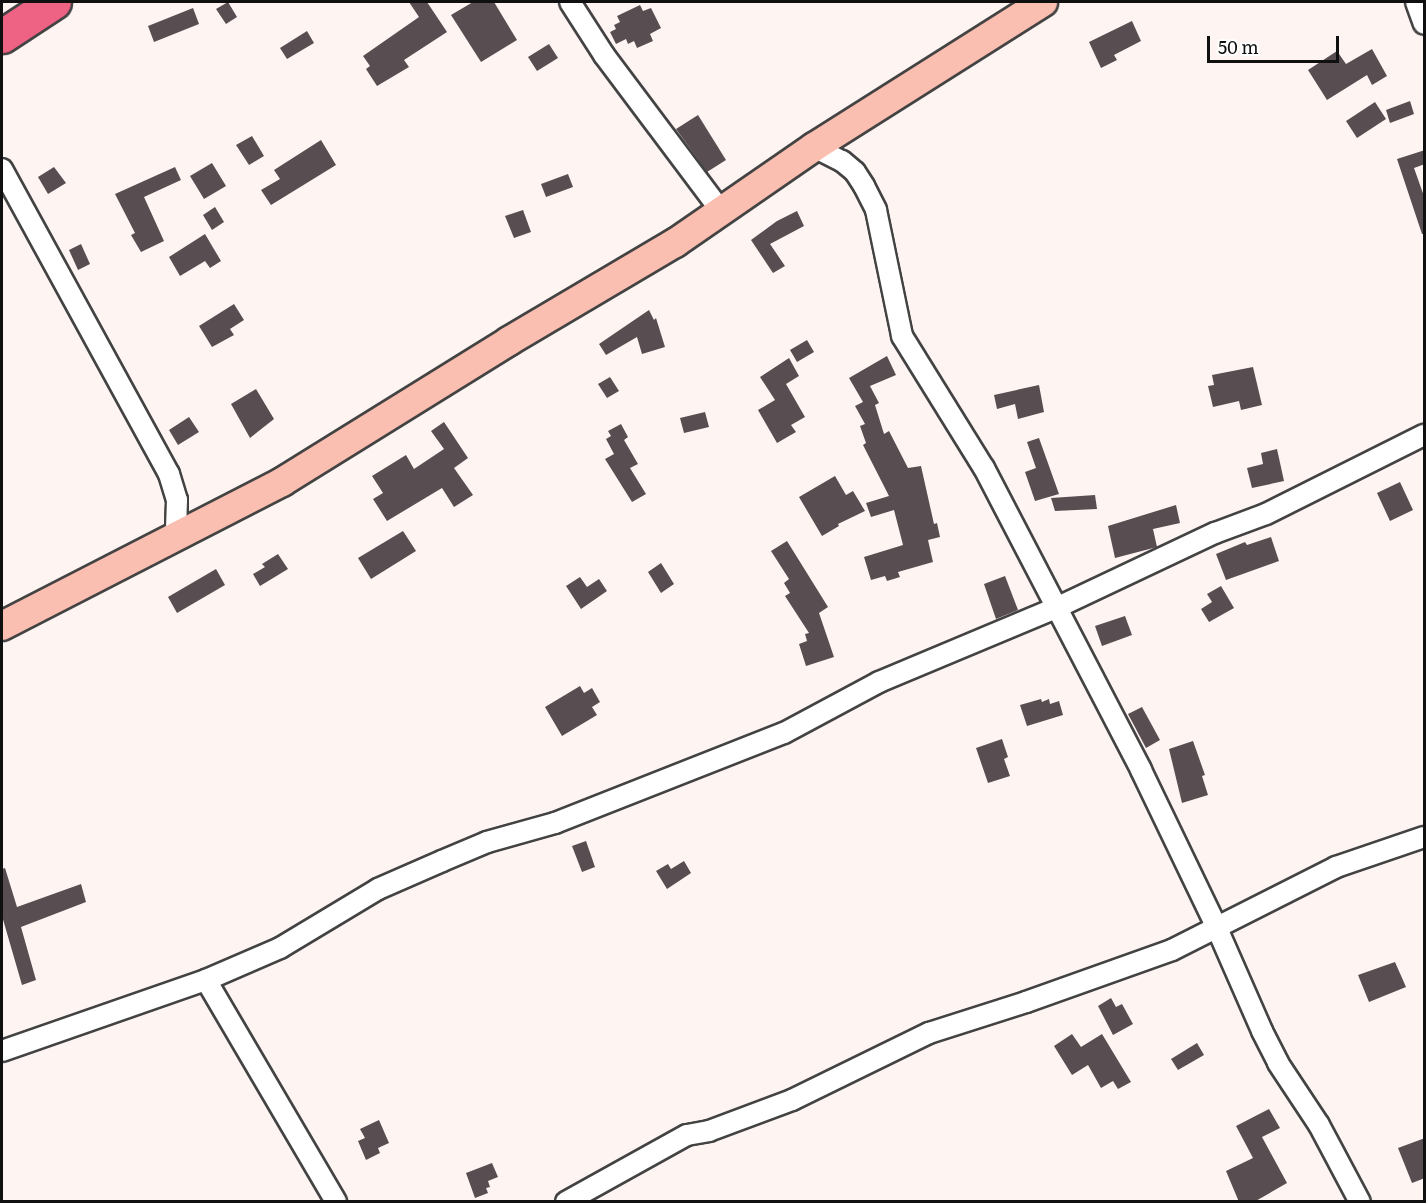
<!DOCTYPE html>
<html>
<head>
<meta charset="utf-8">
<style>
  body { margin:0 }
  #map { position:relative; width:1426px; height:1203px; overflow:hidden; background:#fef5f3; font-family:Literata,serif }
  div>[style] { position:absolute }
  .building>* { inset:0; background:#584d50 }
  .roads { filter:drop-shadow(2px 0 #434343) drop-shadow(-2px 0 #434343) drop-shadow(0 2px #434343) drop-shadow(0 -2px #434343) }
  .street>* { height:20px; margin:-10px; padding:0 10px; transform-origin:10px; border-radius:10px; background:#fff }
  .secondary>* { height:28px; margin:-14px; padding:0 14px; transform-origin:14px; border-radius:14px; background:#fbbfb1 }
  .highway>* { height:33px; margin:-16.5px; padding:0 16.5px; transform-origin:16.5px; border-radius:16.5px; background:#ee6284 }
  span { translate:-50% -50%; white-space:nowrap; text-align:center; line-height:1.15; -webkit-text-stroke:6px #fff; paint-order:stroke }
  .frame { position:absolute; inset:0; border:3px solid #101010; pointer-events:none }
  .scale { position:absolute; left:1207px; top:36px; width:132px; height:27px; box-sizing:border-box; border:3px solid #101010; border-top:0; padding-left:8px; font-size:18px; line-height:21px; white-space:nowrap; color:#101010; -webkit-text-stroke:4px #fff; paint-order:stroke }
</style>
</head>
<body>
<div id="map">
  <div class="building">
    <div style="clip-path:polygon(228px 2px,237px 17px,226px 24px,216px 9px)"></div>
    <div style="clip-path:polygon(409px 2px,427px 2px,447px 32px,404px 60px,409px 67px,377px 86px,366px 69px,370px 66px,363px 56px,419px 17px)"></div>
    <div style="clip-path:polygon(473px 2px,494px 2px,517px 40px,481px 62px,451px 15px)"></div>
    <div style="clip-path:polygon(640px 5px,643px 11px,651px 8px,661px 28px,650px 34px,653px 41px,637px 48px,634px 41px,628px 44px,626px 39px,616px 44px,610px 32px,616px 29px,614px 25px,620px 22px,617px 16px)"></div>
    <div style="clip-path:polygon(193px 8px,199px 24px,154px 42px,148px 26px)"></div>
    <div style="clip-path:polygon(1132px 21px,1141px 41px,1114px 55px,1117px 60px,1101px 68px,1089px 42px)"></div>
    <div style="clip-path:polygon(307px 31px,314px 43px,287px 59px,280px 48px)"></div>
    <div style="clip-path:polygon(549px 44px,558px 58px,537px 71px,528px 57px)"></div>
    <div style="clip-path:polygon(1372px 49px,1387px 76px,1372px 85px,1367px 75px,1327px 100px,1308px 70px,1337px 51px,1346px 64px)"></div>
    <div style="clip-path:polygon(1410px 101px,1414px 114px,1390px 123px,1386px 110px)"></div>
    <div style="clip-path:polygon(1375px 102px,1386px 119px,1357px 138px,1346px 121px)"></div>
    <div style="clip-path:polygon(698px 115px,726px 160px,707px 172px,676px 129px)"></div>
    <div style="clip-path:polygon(252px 136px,264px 156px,249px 165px,236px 145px)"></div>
    <div style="clip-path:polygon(321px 140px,336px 165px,271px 205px,261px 190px,280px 179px,274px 170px)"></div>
    <div style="clip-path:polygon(1425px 150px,1425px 164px,1414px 168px,1425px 199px,1425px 234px,1422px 234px,1397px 159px)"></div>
    <div style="clip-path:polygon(212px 163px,226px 186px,204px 199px,190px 176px)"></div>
    <div style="clip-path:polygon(54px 167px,66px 183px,48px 194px,38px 177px)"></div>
    <div style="clip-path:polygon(175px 167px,181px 180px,144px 197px,164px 241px,141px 252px,131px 235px,135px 233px,115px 194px)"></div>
    <div style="clip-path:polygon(568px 174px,573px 187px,546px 197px,541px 184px)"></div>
    <div style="clip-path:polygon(215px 207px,224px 222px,212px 230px,203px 215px)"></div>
    <div style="clip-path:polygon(523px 210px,531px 232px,514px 238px,505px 216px)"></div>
    <div style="clip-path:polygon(797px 211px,804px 226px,770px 244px,785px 266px,773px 273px,751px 240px,777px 221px)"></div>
    <div style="clip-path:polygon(205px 234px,221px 261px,210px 268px,205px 261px,180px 276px,169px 257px)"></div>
    <div style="clip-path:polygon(81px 244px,90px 264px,78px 270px,69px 250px)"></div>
    <div style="clip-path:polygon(234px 304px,244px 320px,230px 329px,234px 335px,212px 347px,199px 326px)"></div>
    <div style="clip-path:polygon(649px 310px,654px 320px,656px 318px,665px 347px,642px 354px,637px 337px,606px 355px,599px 344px)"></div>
    <div style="clip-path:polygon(807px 340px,814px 352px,797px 362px,790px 350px)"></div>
    <div style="clip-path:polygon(887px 356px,896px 375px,870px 386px,879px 403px,875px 405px,884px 434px,889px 431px,908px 468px,921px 466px,934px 524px,937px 523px,940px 537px,928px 540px,933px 562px,898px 572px,900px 577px,887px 581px,885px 576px,871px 580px,864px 557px,903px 545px,894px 510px,871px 517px,866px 503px,889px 496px,863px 445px,866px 443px,860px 426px,865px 424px,855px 406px,863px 402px,849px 378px)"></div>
    <div style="clip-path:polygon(789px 358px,799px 376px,786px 384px,805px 417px,791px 425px,796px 432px,777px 443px,758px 410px,775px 400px,760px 377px)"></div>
    <div style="clip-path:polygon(1253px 367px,1262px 405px,1241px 410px,1239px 401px,1213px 407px,1208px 386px,1214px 385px,1212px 375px)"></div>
    <div style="clip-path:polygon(610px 377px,619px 391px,607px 398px,598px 384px)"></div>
    <div style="clip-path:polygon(1039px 385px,1044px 412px,1018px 419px,1015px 404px,997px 409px,994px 395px)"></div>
    <div style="clip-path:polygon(256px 389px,274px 419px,250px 438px,231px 404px)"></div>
    <div style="clip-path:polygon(705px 412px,709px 427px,684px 433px,680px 418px)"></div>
    <div style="clip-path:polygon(189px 417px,199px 432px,178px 445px,169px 430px)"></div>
    <div style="clip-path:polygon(444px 422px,468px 458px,454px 468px,473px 495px,454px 507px,442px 488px,387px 521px,373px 499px,383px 493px,372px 476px,406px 455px,414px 469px,444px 449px,431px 431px)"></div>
    <div style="clip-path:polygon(621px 424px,628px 437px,624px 440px,638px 464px,630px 468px,646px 494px,632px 502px,605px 459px,614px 454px,606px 439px,611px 436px,608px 431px)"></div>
    <div style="clip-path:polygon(1039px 438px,1059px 494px,1035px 501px,1025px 472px,1036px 468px,1027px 442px)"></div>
    <div style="clip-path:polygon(1277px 449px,1284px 481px,1252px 488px,1247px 468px,1263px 464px,1261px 453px)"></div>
    <div style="clip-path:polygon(835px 476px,846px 495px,853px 491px,865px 511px,838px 524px,839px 526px,822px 536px,799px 497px)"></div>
    <div style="clip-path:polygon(1400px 482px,1413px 510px,1390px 521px,1377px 493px)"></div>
    <div style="clip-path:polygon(1095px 495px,1097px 509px,1055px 511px,1051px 498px)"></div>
    <div style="clip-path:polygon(1176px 505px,1180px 523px,1153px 529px,1157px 547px,1115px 558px,1108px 526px)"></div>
    <div style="clip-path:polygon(403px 531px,416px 551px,371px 579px,358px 558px)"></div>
    <div style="clip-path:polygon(1271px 537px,1279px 561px,1226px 580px,1216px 554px,1245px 542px,1247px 545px)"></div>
    <div style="clip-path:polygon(787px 541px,828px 607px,819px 613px,834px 657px,806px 666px,799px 644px,807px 641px,805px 634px,809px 633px,785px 596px,790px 593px,784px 583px,789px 579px,771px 551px)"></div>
    <div style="clip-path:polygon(278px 554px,288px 569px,260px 586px,253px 574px,265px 567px,262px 564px)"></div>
    <div style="clip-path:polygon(661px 563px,674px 584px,661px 593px,648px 572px)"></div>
    <div style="clip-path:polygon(216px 569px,225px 585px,177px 613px,168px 597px)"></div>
    <div style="clip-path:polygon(1005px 576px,1018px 610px,996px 619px,984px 584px)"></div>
    <div style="clip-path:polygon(580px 577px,587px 587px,599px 579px,607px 591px,581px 609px,566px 586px)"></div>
    <div style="clip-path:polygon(1221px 586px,1234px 608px,1209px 622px,1201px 609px,1212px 602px,1207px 594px)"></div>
    <div style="clip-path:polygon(1125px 616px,1132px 635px,1102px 646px,1095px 626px)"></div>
    <div style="clip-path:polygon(580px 686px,584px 693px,592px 688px,600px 702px,592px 707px,597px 715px,562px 736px,545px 707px)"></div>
    <div style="clip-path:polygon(1041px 699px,1042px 702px,1049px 699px,1050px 704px,1059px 701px,1063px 715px,1027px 726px,1020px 705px)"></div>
    <div style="clip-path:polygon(1142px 707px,1160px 740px,1146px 748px,1128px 714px)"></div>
    <div style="clip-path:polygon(1002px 739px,1008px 757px,1004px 759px,1010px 776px,988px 783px,976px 748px)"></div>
    <div style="clip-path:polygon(1193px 741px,1205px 775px,1202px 776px,1208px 795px,1182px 803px,1169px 749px)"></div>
    <div style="clip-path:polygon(586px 841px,595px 867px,582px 872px,572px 846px)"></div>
    <div style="clip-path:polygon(684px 861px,691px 873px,667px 889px,656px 871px,668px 864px,671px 869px)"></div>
    <div style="clip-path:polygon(5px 868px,17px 907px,81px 884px,86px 902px,21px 927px,36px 980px,22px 985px,2px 916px,2px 869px)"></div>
    <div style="clip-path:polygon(1395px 962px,1406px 987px,1369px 1002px,1358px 975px)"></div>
    <div style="clip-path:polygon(1111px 998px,1116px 1007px,1122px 1004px,1133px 1024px,1113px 1035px,1098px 1006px)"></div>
    <div style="clip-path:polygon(1072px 1034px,1081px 1047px,1102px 1034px,1131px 1082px,1118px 1089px,1113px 1081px,1101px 1088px,1088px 1065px,1072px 1075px,1054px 1046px)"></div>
    <div style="clip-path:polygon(1197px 1043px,1204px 1055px,1178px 1070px,1171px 1059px)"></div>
    <div style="clip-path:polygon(1269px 1109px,1280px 1128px,1262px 1137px,1287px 1183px,1254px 1202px,1239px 1202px,1226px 1171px,1253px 1158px,1236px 1126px)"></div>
    <div style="clip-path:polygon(379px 1120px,389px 1143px,378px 1148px,380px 1153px,366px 1160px,358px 1141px,365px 1138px,360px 1129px)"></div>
    <div style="clip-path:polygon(1425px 1138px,1425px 1178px,1412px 1183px,1398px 1148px)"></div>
    <div style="clip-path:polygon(492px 1163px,498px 1177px,488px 1181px,490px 1187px,486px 1188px,488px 1193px,475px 1198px,466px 1173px)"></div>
  </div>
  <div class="roads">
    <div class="street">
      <div style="left:570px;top:2px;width:63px;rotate:57.3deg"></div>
      <div style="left:604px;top:55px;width:195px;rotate:53.1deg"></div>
      <div style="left:1416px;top:2px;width:23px;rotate:70deg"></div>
      <div style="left:814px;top:147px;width:31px;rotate:27deg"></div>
      <div style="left:842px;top:161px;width:17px;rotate:40deg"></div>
      <div style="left:855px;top:172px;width:17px;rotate:57deg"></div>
      <div style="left:864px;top:186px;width:27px;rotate:63deg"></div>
      <div style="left:876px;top:210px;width:129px;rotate:78.3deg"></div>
      <div style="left:902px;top:336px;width:155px;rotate:58.2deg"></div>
      <div style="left:984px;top:468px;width:340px;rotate:62.5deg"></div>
      <div style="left:1141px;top:770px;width:173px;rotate:64.3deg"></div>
      <div style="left:1216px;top:926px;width:115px;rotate:66.3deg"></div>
      <div style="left:1262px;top:1031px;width:36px;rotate:63deg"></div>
      <div style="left:1278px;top:1063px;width:74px;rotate:56.5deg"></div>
      <div style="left:1319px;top:1125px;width:87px;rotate:62deg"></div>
      <div style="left:2px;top:169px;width:348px;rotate:61.3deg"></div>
      <div style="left:169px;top:474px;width:27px;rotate:73deg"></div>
      <div style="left:177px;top:500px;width:38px;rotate:92deg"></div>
      <div style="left:206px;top:980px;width:257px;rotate:59.6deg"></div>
      <div style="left:2px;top:1051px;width:216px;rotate:-19.2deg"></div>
      <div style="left:206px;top:980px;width:81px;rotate:-23.4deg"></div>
      <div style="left:280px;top:948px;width:114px;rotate:-31deg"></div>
      <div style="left:378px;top:889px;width:70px;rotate:-23.6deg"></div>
      <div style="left:442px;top:861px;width:49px;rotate:-22.9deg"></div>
      <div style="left:487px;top:842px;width:71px;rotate:-15.6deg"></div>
      <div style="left:555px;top:823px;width:246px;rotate:-21.5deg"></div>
      <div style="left:784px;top:733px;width:108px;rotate:-28.2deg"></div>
      <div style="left:879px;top:682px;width:192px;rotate:-22.7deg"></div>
      <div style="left:1056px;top:608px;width:176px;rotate:-25.3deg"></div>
      <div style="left:1215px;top:533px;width:54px;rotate:-20.4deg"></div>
      <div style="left:1266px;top:514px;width:177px;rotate:-26.6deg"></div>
      <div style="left:566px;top:1202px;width:138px;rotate:-29deg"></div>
      <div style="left:687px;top:1135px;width:22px;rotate:-10deg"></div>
      <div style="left:709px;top:1131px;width:89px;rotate:-20.5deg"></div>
      <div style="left:792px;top:1100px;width:153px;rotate:-26.1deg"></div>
      <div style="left:929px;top:1033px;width:102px;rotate:-17.7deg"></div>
      <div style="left:1026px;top:1002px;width:155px;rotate:-19.6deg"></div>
      <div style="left:1172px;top:950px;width:184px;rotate:-26.8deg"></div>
      <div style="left:1336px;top:867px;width:93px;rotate:-18.8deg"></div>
    </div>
    <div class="secondary">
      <div style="left:2px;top:626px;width:315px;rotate:-27.2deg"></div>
      <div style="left:282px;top:482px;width:267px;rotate:-31.8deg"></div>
      <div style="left:509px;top:341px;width:193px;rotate:-30.6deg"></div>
      <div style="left:675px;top:243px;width:169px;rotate:-34.6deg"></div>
      <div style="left:814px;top:147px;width:271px;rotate:-32.3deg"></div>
    </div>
    <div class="highway">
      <div style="left:2px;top:36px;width:62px;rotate:-33.2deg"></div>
    </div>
  </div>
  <div class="frame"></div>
  <div class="scale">50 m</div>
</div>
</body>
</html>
